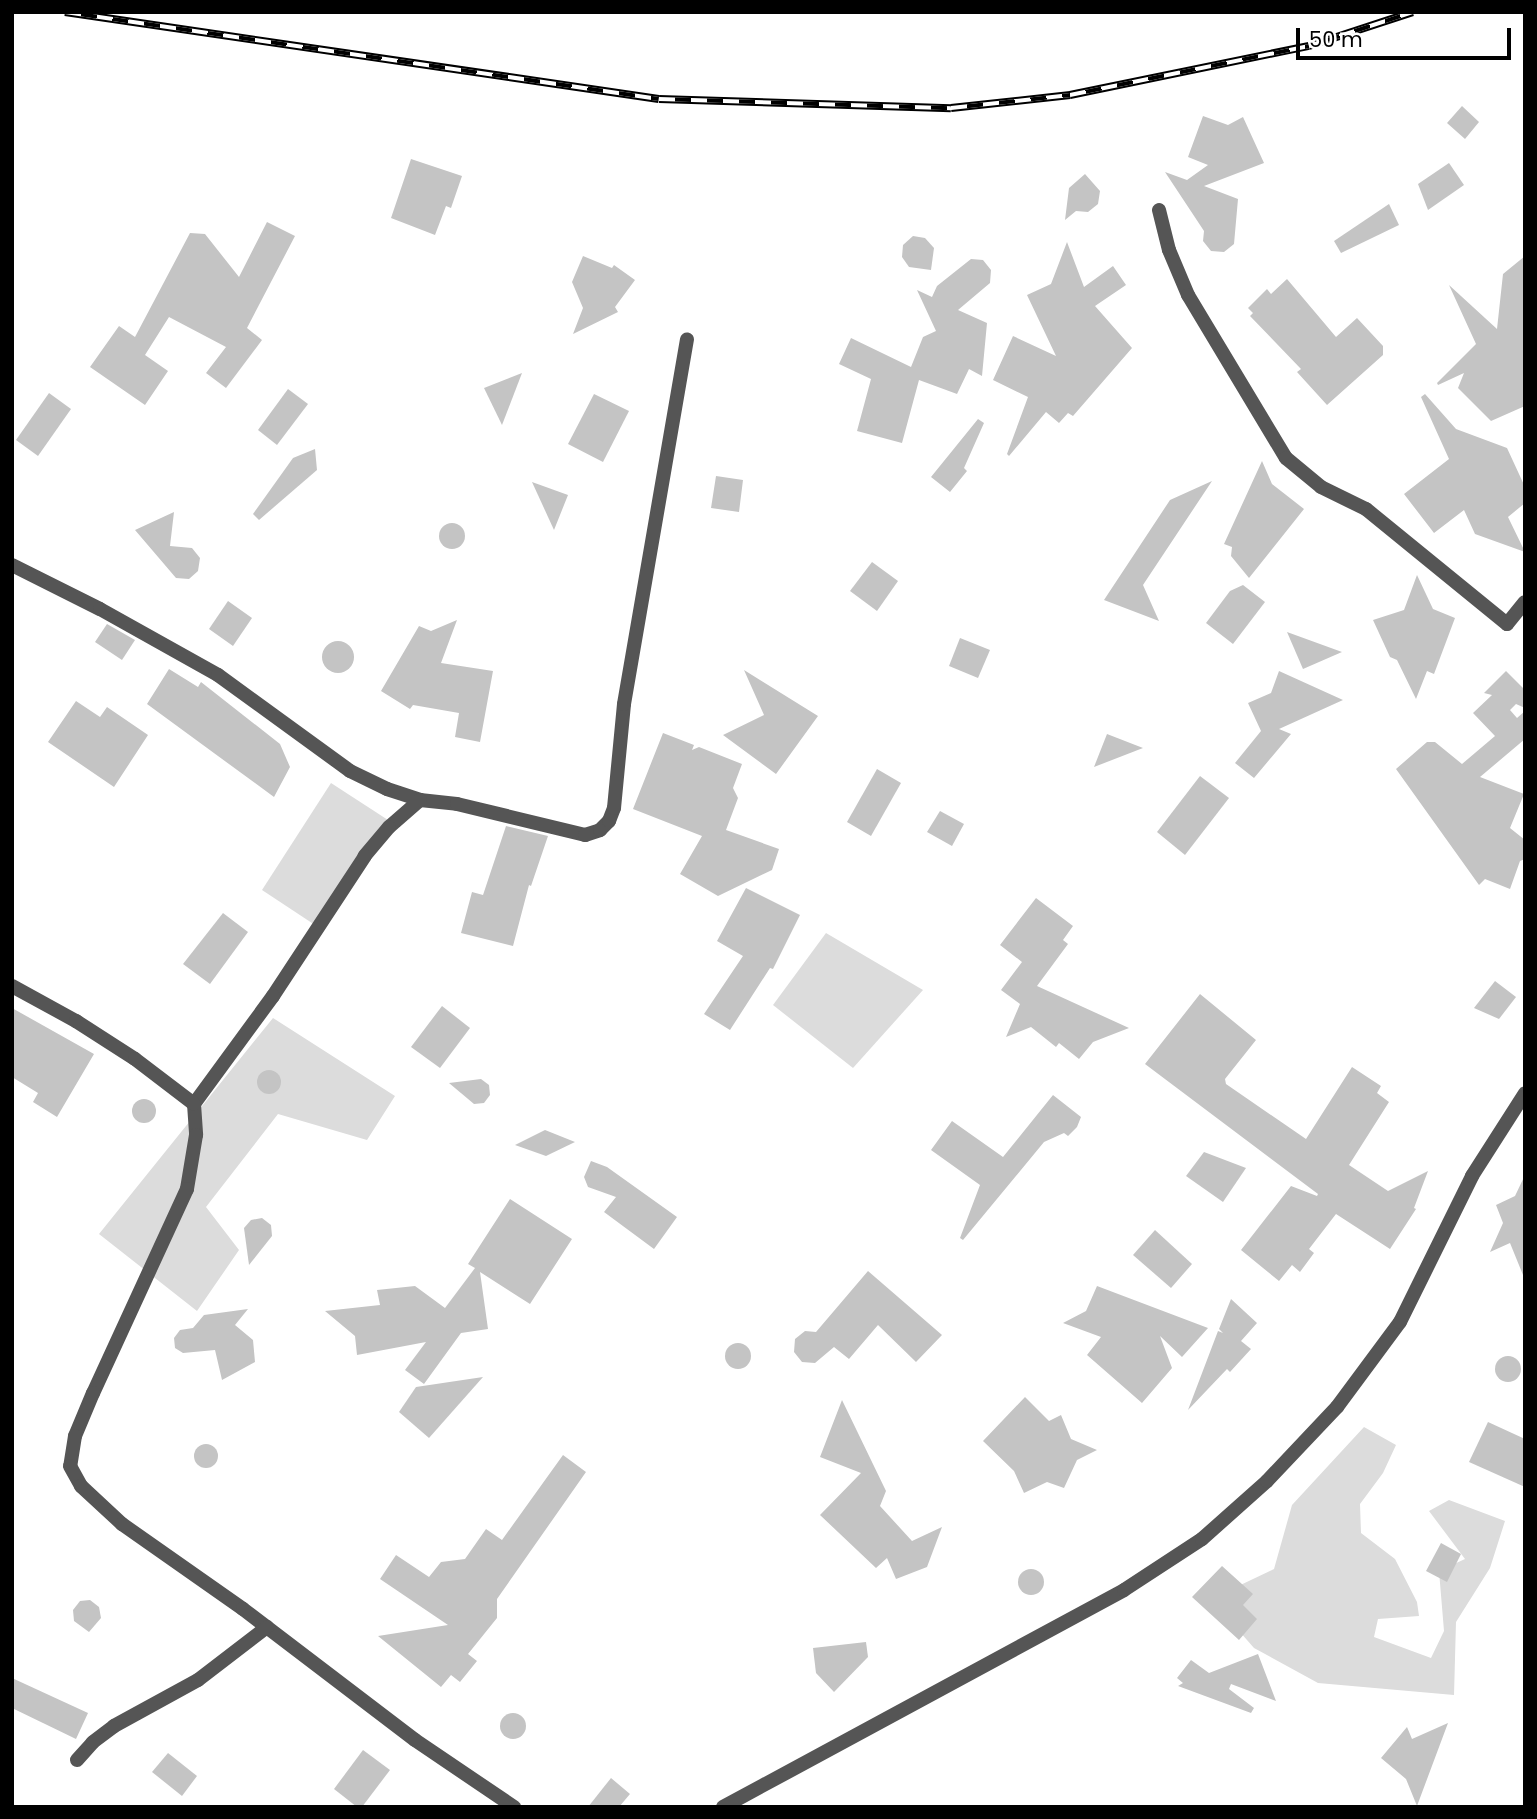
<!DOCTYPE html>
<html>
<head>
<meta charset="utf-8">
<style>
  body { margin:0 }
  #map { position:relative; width:1537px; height:1819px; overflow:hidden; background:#fff; font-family:Poppins,sans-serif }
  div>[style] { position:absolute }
  .green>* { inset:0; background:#dcdcdc }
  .building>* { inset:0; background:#c4c4c4 }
  .round { border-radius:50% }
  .minor>* { height:14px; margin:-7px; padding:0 7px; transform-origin:7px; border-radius:7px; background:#555 }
  .rail>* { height:8px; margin-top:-4px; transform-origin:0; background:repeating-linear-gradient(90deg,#fff 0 16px,#000 0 32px); box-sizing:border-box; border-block:2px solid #000 }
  span { translate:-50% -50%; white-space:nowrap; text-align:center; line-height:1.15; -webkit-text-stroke:7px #fff; paint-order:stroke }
  .frame { position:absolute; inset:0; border:14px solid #000; pointer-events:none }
  .scale { position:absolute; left:1296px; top:28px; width:215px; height:32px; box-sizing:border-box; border:4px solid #000; border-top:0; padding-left:9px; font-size:21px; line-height:24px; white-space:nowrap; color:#000; -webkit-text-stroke:5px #fff; paint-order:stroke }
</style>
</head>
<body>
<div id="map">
  <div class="green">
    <div style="clip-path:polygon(331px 783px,388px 820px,318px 927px,262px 890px)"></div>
    <div style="clip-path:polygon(826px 933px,923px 990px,853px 1068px,773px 1005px)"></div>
    <div style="clip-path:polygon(273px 1018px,395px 1096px,367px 1140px,278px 1114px,206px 1207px,239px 1250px,197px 1311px,99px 1234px)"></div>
    <div style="clip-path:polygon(1364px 1427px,1396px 1445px,1383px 1473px,1360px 1504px,1361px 1533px,1395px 1559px,1417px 1602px,1419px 1616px,1378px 1619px,1374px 1637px,1431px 1658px,1444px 1631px,1439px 1571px,1465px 1559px,1429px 1511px,1449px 1500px,1505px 1521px,1490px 1568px,1456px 1622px,1454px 1695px,1318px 1683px,1254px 1648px,1211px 1599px,1274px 1569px,1292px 1505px)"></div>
  </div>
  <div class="building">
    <div style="clip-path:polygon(1462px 106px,1479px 122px,1465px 139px,1447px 123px)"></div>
    <div style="clip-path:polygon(1203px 116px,1228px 125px,1243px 117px,1264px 163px,1204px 186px,1238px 199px,1234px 244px,1224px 252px,1211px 251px,1203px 241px,1204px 231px,1165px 172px,1187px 180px,1208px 165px,1188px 157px)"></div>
    <div style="clip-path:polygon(411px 159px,462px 176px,451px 208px,446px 206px,435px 235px,391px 218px)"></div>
    <div style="clip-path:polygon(1449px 163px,1464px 185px,1428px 210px,1418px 184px)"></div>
    <div style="clip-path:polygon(1085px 174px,1100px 191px,1098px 204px,1088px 212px,1076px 211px,1065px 220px,1069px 188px)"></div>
    <div style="clip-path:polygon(1389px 204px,1399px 225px,1341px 253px,1334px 241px)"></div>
    <div style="clip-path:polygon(267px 222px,295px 236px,247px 328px,262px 340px,226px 388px,206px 373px,226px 347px,169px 317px,145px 355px,168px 371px,145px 405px,90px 367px,119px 326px,135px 337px,190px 233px,205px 234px,239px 277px)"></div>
    <div style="clip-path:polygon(913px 236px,925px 238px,934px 248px,931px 270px,909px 267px,902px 257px,903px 245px)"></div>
    <div style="clip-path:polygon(1067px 242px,1084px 287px,1113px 266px,1126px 285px,1095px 306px,1132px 348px,1073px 416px,1068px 413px,1059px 423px,1046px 412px,1009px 456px,1007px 454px,1028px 397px,993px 380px,1013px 336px,1056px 356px,1027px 295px,1051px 284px)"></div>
    <div style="clip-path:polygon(583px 256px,612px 268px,614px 265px,635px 280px,615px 307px,618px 312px,573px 334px,583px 308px,572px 282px)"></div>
    <div style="clip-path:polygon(1525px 256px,1525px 406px,1491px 421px,1458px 388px,1464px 373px,1438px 385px,1437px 383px,1476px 344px,1449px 285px,1497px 329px,1503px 274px)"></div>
    <div style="clip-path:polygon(971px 259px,983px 260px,991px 270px,990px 283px,958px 310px,987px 323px,982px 376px,969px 369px,957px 394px,919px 380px,902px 443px,857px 431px,871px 379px,839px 364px,851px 338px,911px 367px,923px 337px,936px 331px,917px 290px,932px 297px,937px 286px)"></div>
    <div style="clip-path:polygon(1287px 279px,1336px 337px,1357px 318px,1383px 346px,1383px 355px,1327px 405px,1297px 372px,1301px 369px,1250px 316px,1253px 313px,1248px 308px,1267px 289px,1271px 294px)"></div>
    <div style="clip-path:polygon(522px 373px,502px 425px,484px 388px)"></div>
    <div style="clip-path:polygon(288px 389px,308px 404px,277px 445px,258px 430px)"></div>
    <div style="clip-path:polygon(49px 393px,71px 409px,38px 456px,16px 440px)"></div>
    <div style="clip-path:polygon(594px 394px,629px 411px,603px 462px,568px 444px)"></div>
    <div style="clip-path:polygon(1425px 394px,1456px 429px,1507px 448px,1525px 487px,1525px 503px,1508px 517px,1525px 552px,1475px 534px,1464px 510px,1434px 533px,1404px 494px,1449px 459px,1421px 397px)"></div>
    <div style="clip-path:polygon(978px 419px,984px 423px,964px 468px,967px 471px,950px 492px,931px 477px)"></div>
    <div style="clip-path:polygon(315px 449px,317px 470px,259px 520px,253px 514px,293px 458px)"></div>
    <div style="clip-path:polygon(1262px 461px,1272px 484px,1304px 509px,1249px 578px,1231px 556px,1232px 547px,1224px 544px)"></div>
    <div style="clip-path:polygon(716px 476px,743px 480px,739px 512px,711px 508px)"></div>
    <div style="clip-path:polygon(1212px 481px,1143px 585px,1159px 621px,1104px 600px,1170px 500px)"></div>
    <div style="clip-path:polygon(532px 482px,568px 495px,554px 530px)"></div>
    <div style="clip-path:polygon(174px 512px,170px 546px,192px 548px,200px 558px,198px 571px,189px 579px,176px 578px,135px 530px)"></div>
    <div class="round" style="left:439px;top:523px;width:26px;height:26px"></div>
    <div style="clip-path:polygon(872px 562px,898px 581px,877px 611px,850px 591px)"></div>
    <div style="clip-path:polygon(1417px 575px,1433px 609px,1455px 618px,1434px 674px,1427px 671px,1416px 699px,1397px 660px,1390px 657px,1373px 620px,1404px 610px)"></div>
    <div style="clip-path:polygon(1243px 585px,1265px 602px,1233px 644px,1206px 623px,1230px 591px)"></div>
    <div style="clip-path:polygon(228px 601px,252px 618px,233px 646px,209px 629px)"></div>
    <div style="clip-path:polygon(457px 620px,441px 663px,493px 671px,480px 742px,455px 737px,459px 713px,413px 705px,410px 709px,381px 691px,419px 626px,431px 631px)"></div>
    <div style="clip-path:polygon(107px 624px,135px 640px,122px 660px,95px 642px)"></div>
    <div style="clip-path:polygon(1287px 632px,1342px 652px,1303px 669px)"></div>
    <div style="clip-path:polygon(960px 638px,990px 650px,978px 678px,949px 666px)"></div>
    <div class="round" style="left:322px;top:641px;width:32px;height:32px"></div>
    <div style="clip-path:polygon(169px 669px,198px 687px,201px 682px,280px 744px,290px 767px,274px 797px,147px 704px)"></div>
    <div style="clip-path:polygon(744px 670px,818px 716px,776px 774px,723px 735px,764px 715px)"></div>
    <div style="clip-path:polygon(1279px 671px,1343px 700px,1279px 729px,1291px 734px,1254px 778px,1235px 763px,1261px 731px,1248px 703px,1271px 693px)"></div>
    <div style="clip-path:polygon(1506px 671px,1525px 690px,1525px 708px,1516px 704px,1510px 710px,1517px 718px,1525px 711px,1525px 739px,1480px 777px,1524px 794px,1510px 828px,1525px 840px,1525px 859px,1520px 861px,1510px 889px,1485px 879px,1479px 885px,1396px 769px,1427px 742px,1435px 742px,1462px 764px,1495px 736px,1473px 713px,1492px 695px,1484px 693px)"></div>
    <div style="clip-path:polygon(76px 701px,100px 717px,107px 707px,148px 735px,114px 787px,48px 742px)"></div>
    <div style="clip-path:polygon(663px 733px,694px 745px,692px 750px,699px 747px,742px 764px,733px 788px,738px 798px,726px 830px,779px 849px,772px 870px,718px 896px,680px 874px,702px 836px,633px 809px)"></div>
    <div style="clip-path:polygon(1107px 734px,1143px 748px,1094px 767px)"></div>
    <div style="clip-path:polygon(877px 769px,901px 783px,871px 836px,847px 822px)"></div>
    <div style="clip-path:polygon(1200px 776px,1229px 798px,1185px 855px,1157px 832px)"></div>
    <div style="clip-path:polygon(940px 811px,964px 824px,952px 846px,927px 832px)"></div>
    <div style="clip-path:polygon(506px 826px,548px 836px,531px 886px,529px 885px,513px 946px,461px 933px,472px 892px,483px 895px)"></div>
    <div style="clip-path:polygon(746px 888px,800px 915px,773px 969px,770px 968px,730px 1030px,704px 1014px,743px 956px,717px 941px)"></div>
    <div style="clip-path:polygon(1036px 898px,1073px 926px,1063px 940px,1068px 944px,1037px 986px,1129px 1028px,1093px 1042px,1079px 1059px,1059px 1043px,1056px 1047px,1031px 1027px,1006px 1037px,1020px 1004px,1001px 990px,1022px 962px,1000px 945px)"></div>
    <div style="clip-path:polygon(223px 913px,248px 932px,210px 984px,183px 964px)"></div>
    <div style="clip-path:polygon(1495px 981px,1516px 997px,1499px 1019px,1474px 1008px)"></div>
    <div style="clip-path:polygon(1200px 994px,1256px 1040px,1225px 1079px,1226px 1084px,1306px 1139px,1352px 1067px,1381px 1086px,1377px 1093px,1389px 1102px,1349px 1165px,1388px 1191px,1428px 1171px,1414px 1208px,1416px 1209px,1390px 1249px,1336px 1214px,1309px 1249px,1314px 1253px,1300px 1272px,1292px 1265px,1279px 1281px,1241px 1250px,1291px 1186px,1317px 1196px,1318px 1194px,1145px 1064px)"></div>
    <div style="clip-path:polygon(442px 1006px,470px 1028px,440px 1068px,411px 1047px)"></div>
    <div style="clip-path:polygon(12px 1008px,94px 1054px,57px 1117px,33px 1102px,38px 1093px,12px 1077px)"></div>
    <div class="round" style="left:257px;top:1070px;width:24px;height:24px"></div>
    <div style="clip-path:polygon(481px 1079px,489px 1085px,490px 1095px,484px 1103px,474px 1104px,449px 1083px)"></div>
    <div style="clip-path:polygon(1053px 1095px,1081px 1117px,1077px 1127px,1068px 1136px,1064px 1133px,1044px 1142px,963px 1240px,960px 1238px,980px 1185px,931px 1150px,952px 1121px,1003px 1157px)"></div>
    <div class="round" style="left:132px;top:1099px;width:24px;height:24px"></div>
    <div style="clip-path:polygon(545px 1130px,575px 1142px,546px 1156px,515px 1145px)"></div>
    <div style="clip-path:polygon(1204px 1152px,1246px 1168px,1223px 1202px,1186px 1176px)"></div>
    <div style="clip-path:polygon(591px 1161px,607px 1167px,677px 1217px,654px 1249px,604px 1212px,616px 1197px,588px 1187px,584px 1177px)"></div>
    <div style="clip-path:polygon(1525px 1175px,1525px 1275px,1523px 1275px,1510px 1243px,1490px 1252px,1503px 1223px,1496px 1205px,1515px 1196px)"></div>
    <div style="clip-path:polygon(510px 1199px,572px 1239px,530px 1304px,480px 1272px,488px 1329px,461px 1333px,424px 1384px,405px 1370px,426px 1342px,357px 1355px,355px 1336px,325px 1311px,380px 1305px,377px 1290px,415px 1286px,445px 1308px,475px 1268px,468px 1264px)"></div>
    <div style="clip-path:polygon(262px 1218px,271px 1225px,272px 1236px,249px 1265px,244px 1228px,251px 1220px)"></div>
    <div style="clip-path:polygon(1155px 1230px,1192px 1264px,1171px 1288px,1133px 1255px)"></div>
    <div style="clip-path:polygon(868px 1271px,942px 1335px,916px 1362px,878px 1325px,849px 1359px,834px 1347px,815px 1363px,802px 1362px,794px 1352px,795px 1339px,805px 1331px,816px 1332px)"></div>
    <div style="clip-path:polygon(1097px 1286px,1208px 1328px,1182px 1357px,1160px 1336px,1172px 1368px,1142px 1403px,1087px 1355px,1101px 1337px,1063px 1323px,1086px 1311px)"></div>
    <div style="clip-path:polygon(1231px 1299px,1257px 1323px,1241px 1341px,1251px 1349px,1230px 1372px,1227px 1369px,1188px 1410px,1218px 1331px,1223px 1333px,1219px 1329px)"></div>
    <div style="clip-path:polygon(248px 1309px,235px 1325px,253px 1340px,255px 1362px,222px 1380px,215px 1350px,183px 1353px,175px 1348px,174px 1338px,180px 1330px,193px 1328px,204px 1315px)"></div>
    <div class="round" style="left:725px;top:1343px;width:26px;height:26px"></div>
    <div class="round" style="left:1495px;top:1356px;width:26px;height:26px"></div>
    <div style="clip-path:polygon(483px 1377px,429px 1438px,399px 1412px,416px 1387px)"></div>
    <div style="clip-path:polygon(1025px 1397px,1049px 1421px,1061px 1415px,1071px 1439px,1097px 1450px,1077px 1460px,1064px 1488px,1047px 1482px,1024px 1493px,1014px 1471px,983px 1441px)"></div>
    <div style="clip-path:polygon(842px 1400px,886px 1491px,880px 1506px,912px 1541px,942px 1527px,927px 1567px,896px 1579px,887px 1558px,876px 1568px,820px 1515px,861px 1473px,820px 1457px)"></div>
    <div style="clip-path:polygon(1488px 1422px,1525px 1439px,1525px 1487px,1469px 1462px)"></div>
    <div class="round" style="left:194px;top:1444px;width:24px;height:24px"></div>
    <div style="clip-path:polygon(563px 1455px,586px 1472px,497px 1599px,497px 1618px,468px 1654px,477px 1661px,460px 1682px,451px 1675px,441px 1687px,378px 1636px,448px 1625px,380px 1579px,396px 1555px,429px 1577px,441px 1562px,465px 1559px,486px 1529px,502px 1540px)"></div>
    <div style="clip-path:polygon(1441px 1543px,1461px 1554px,1447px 1582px,1426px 1571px)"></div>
    <div style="clip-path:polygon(1222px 1566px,1253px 1594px,1243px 1605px,1257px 1619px,1239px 1640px,1192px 1597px)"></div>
    <div class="round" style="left:1018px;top:1569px;width:26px;height:26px"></div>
    <div style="clip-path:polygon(90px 1600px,99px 1607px,101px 1618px,89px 1632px,74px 1621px,73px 1610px,80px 1601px)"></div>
    <div style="clip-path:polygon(866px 1642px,868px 1657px,834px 1692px,816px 1673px,813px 1648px)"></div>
    <div style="clip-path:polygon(1258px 1654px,1276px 1701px,1231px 1684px,1229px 1689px,1254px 1708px,1251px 1713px,1178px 1686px,1183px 1683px,1177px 1678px,1191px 1660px,1209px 1673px)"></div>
    <div style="clip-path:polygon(12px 1678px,88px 1713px,76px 1739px,12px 1708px)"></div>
    <div class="round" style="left:500px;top:1713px;width:26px;height:26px"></div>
    <div style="clip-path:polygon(1448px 1723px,1417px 1806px,1406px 1779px,1381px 1758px,1407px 1727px,1412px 1739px)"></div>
    <div style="clip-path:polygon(363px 1750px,390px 1770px,362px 1807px,357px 1807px,334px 1789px)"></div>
    <div style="clip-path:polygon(168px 1753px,197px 1776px,182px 1796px,152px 1772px)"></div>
    <div style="clip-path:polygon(611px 1778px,630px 1794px,619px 1807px,588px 1807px)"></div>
  </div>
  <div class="minor">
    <div style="left:1159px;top:210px;width:41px;rotate:76deg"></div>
    <div style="left:1169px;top:250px;width:49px;rotate:67.1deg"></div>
    <div style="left:1188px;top:295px;width:190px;rotate:59deg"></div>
    <div style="left:1286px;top:458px;width:45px;rotate:39.6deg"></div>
    <div style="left:1321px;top:487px;width:50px;rotate:26.1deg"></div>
    <div style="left:1366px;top:509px;width:182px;rotate:39.2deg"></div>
    <div style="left:1507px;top:624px;width:28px;rotate:-51deg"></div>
    <div style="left:12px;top:565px;width:98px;rotate:26.6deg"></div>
    <div style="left:100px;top:609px;width:135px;rotate:29.2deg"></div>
    <div style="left:218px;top:675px;width:163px;rotate:36deg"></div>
    <div style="left:350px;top:771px;width:41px;rotate:25.9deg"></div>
    <div style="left:387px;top:789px;width:35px;rotate:18deg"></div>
    <div style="left:420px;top:800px;width:37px;rotate:6deg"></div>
    <div style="left:457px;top:804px;width:132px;rotate:13.6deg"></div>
    <div style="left:585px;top:835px;width:16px;rotate:-18deg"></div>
    <div style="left:600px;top:830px;width:13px;rotate:-45deg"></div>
    <div style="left:609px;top:821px;width:14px;rotate:-69deg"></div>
    <div style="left:614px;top:808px;width:104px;rotate:-84.5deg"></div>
    <div style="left:624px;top:704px;width:370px;rotate:-80.2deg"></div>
    <div style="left:420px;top:800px;width:41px;rotate:138.9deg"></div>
    <div style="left:389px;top:827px;width:38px;rotate:130deg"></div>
    <div style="left:365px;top:856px;width:168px;rotate:123.3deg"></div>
    <div style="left:273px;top:996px;width:134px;rotate:126.2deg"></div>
    <div style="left:194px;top:1104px;width:31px;rotate:86deg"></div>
    <div style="left:196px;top:1135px;width:55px;rotate:99.5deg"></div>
    <div style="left:187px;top:1189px;width:225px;rotate:114.7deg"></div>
    <div style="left:93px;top:1393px;width:47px;rotate:112.7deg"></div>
    <div style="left:75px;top:1436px;width:30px;rotate:99deg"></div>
    <div style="left:70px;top:1466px;width:23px;rotate:61deg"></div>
    <div style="left:81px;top:1486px;width:56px;rotate:42.8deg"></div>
    <div style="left:122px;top:1524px;width:148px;rotate:35.1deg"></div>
    <div style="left:243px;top:1609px;width:216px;rotate:37.3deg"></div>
    <div style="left:415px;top:1740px;width:120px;rotate:34.1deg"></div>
    <div style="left:12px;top:986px;width:73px;rotate:28.7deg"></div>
    <div style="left:76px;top:1021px;width:70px;rotate:32.8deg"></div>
    <div style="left:135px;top:1059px;width:74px;rotate:37.3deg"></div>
    <div style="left:77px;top:1760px;width:24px;rotate:-48deg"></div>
    <div style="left:93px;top:1742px;width:26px;rotate:-37deg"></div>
    <div style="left:114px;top:1726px;width:96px;rotate:-28.7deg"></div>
    <div style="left:198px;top:1680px;width:87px;rotate:-37.5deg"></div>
    <div style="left:723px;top:1807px;width:456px;rotate:-28.4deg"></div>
    <div style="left:1124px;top:1590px;width:93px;rotate:-33.2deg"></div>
    <div style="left:1202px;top:1539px;width:87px;rotate:-41.7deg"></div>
    <div style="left:1267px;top:1481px;width:102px;rotate:-46.6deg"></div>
    <div style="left:1337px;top:1407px;width:106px;rotate:-53.5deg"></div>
    <div style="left:1400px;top:1322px;width:163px;rotate:-63.7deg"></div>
    <div style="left:1472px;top:1176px;width:98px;rotate:-57.4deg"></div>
  </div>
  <div class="rail">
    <div style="left:65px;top:12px;width:600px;rotate:8.33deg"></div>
    <div style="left:659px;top:99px;width:292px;rotate:1.8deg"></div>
    <div style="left:951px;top:108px;width:120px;rotate:-6.2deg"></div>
    <div style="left:1070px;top:95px;width:244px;rotate:-11.6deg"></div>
    <div style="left:1309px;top:46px;width:109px;rotate:-18.1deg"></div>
  </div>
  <div class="frame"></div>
  <div class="scale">50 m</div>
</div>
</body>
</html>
